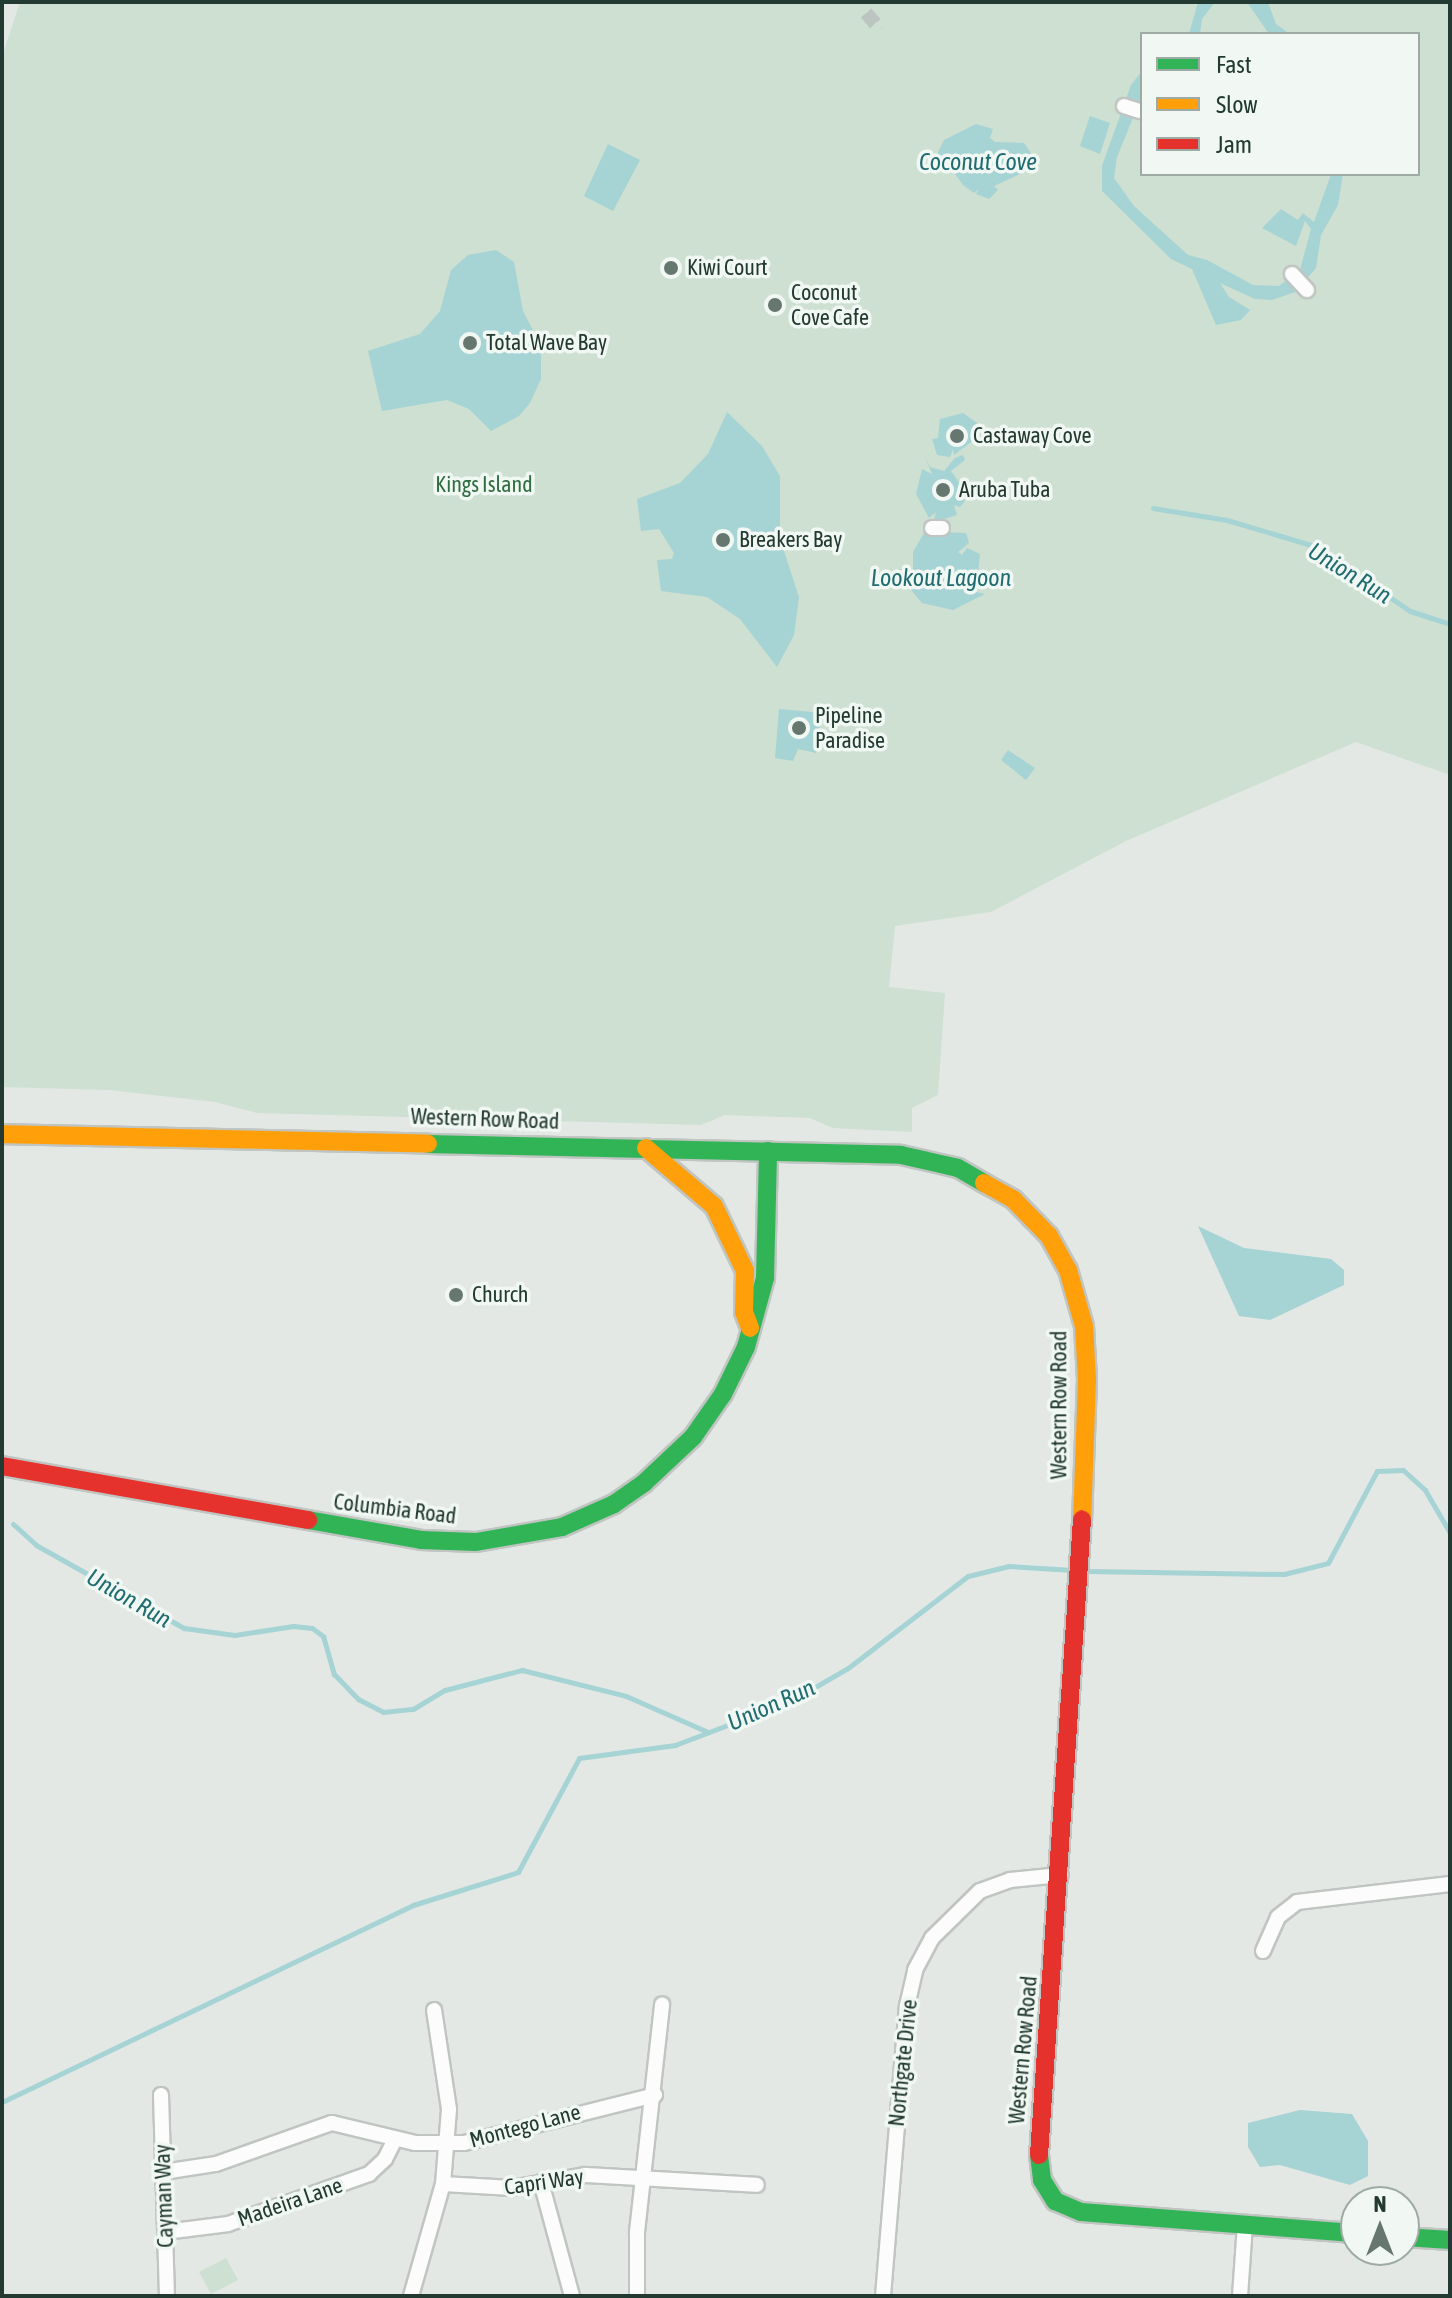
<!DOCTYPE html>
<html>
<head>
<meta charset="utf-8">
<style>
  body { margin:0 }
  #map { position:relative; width:1452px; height:2298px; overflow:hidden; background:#e3e8e5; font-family:"Asap Condensed",sans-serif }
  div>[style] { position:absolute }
  .green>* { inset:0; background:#cde0d1 }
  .water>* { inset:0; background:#a6d3d4 }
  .stream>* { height:5px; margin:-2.5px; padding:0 2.5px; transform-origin:2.5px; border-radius:2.5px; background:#a6d3d4 }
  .street-tunnel>* { height:14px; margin-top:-7px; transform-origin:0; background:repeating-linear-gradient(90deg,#bcc5c1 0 14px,transparent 0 21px) }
  .roads { filter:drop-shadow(2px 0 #c0c5c2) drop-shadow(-2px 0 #c0c5c2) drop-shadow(0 2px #c0c5c2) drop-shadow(0 -2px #c0c5c2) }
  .street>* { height:14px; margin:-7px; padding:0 7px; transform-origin:7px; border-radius:7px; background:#fbfcfb }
  .fast>* { height:18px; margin:-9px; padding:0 9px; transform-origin:9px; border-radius:9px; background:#30b455 }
  .slow>* { height:18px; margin:-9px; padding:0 9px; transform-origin:9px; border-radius:9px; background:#ff9f0a }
  .jam>* { height:18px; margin:-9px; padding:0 9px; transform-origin:9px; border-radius:9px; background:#e5322d }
  .dots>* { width:22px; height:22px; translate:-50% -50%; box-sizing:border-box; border:4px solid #f1f7f3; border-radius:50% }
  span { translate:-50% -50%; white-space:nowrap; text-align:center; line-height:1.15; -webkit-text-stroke:7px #f1f7f3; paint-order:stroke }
  .poi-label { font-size:22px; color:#223a31 }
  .left { translate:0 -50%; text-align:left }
  .park-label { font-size:22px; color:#2f6e40 }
  .street-label { font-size:22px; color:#223a31 }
  .water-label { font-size:24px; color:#206d71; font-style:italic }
  .frame { position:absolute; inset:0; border:4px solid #223a31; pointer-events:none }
  .legend { position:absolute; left:1140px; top:32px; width:280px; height:144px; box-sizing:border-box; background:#f1f7f3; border:2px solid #9eaba5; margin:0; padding:10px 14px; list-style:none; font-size:24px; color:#223a31 }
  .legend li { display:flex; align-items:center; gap:16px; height:40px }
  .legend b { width:40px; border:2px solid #9eaba5 }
  .north { position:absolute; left:1340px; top:2186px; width:80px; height:80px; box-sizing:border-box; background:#f1f7f3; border:2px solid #9eaba5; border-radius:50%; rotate:0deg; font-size:22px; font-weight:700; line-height:32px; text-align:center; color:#223a31 }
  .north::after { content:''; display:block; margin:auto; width:28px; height:36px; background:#667770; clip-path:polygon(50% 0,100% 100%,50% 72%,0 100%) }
</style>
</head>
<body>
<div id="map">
  <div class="green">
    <div style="clip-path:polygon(evenodd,20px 2px,1450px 2px,1450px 775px,1356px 742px,1126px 841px,991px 912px,895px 926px,889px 987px,945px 993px,938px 1095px,912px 1108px,912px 1132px,833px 1128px,810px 1118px,725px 1115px,701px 1125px,257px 1113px,215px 1102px,109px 1090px,2px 1087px,2px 57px,20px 2px,1142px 34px,1418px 34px,1418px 174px,1142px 174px,1142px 34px)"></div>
    <div style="clip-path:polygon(226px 2258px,238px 2280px,211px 2294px,199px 2272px)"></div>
  </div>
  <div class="water">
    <div style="clip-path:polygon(1198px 2px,1215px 2px,1202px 19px,1200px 34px,1189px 34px)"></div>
    <div style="clip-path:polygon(1247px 2px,1268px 2px,1276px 24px,1290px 34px,1269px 34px)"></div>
    <div style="clip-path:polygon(1142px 71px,1142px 96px,1117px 157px,1114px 178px,1134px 206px,1188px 255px,1207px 260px,1253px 285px,1279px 286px,1300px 270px,1311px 229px,1305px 221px,1296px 246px,1262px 228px,1281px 209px,1298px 220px,1303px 213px,1314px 222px,1331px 174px,1343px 174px,1338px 205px,1321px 235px,1316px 268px,1295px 292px,1272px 300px,1255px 299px,1220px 283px,1229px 297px,1250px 310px,1241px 320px,1216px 325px,1192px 269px,1171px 259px,1102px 191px,1102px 166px,1131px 85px)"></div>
    <div style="clip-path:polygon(1090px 116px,1110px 123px,1100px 154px,1080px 146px)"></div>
    <div style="clip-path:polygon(976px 124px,993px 129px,990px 138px,995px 142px,1024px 143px,1033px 156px,1027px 171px,994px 186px,998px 190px,989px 199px,976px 194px,979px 189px,974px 193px,963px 185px,949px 165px,940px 166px,938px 152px,944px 140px)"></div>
    <div style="clip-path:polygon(608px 144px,640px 160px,613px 211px,584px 196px)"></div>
    <div style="clip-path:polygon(496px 250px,514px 262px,523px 311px,541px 346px,541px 379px,530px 403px,519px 416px,491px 431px,469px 409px,447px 400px,382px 411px,368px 351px,420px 334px,440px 311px,451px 270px,468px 255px)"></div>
    <div style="clip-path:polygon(727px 412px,762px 446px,780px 476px,780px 539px,799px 597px,794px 635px,777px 667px,740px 619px,707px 597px,661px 591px,657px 560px,672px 559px,674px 553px,659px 529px,641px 531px,637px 499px,680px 483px,708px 454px)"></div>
    <div style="clip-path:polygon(963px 413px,977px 423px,975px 439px,954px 455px,953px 449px,950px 457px,937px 455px,932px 439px,938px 438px,940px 419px)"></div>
    <div style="clip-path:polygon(924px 454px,930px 467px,944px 471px,955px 458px,963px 455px,965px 460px,951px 471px,961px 485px,970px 486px,970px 493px,961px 492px,965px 501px,960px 507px,954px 505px,957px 515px,944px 519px,942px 532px,966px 533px,969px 543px,958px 552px,962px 555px,967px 548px,980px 554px,976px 592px,985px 594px,953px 610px,922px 603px,901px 578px,899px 569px,913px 570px,913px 552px,924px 533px,930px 533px,936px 512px,929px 518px,916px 494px,922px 469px,932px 474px)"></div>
    <div style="clip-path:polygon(779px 709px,822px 713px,816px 753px,798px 749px,793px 761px,775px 758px)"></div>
    <div style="clip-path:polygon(1008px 750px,1035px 768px,1026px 780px,1001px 760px)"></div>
    <div style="clip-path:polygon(1198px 1226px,1244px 1248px,1331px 1259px,1344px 1270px,1344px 1285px,1270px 1320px,1239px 1316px)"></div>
    <div style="clip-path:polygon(1300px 2110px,1352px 2114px,1368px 2141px,1368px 2176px,1350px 2185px,1280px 2165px,1260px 2167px,1248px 2147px,1248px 2123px)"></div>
  </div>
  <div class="stream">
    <div style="left:1153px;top:508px;width:75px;rotate:9.2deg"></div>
    <div style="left:1227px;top:520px;width:91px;rotate:16.6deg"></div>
    <div style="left:1314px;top:546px;width:116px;rotate:34.1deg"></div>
    <div style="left:1410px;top:611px;width:42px;rotate:18deg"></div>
    <div style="left:13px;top:1524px;width:31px;rotate:42deg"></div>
    <div style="left:36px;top:1545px;width:170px;rotate:29.3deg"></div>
    <div style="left:184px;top:1628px;width:51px;rotate:7.8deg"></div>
    <div style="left:235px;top:1635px;width:59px;rotate:-8.8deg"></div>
    <div style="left:293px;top:1626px;width:19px;rotate:6deg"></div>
    <div style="left:312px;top:1628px;width:14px;rotate:36deg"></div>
    <div style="left:323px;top:1636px;width:40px;rotate:74deg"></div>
    <div style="left:334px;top:1674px;width:35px;rotate:46deg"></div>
    <div style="left:358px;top:1699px;width:28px;rotate:27deg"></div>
    <div style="left:383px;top:1712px;width:30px;rotate:-6deg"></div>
    <div style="left:413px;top:1709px;width:37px;rotate:-31deg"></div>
    <div style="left:445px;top:1690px;width:80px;rotate:-14.6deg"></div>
    <div style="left:522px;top:1670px;width:107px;rotate:14deg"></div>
    <div style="left:626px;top:1696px;width:90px;rotate:23.7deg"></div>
    <div style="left:1087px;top:1571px;width:197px;rotate:0.9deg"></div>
    <div style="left:1284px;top:1574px;width:45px;rotate:-14deg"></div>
    <div style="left:1328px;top:1563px;width:104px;rotate:-62deg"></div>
    <div style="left:1377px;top:1471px;width:26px;rotate:-2deg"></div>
    <div style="left:1403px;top:1470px;width:30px;rotate:42deg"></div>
    <div style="left:1425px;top:1490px;width:50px;rotate:59.8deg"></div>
    <div style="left:2px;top:2102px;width:456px;rotate:-25.6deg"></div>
    <div style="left:413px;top:1905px;width:110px;rotate:-17.4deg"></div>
    <div style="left:518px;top:1872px;width:129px;rotate:-61.8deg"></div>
    <div style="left:579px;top:1758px;width:97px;rotate:-7.7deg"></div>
    <div style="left:675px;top:1745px;width:124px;rotate:-20.8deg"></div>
    <div style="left:791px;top:1701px;width:66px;rotate:-30.1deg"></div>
    <div style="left:848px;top:1668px;width:151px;rotate:-37.5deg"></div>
    <div style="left:968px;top:1576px;width:42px;rotate:-13.7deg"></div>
    <div style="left:1009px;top:1566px;width:64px;rotate:3.6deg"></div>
  </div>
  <div class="street-tunnel">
    <div style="left:866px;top:13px;width:21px;rotate:49deg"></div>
  </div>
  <div class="roads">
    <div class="street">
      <div style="left:1124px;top:106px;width:16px;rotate:18deg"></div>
      <div style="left:1292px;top:274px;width:22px;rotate:47deg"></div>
      <div style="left:932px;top:528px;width:10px"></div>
      <div style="left:1263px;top:1951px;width:37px;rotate:-66deg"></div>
      <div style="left:1278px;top:1917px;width:24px;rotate:-38deg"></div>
      <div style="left:1297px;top:1902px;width:154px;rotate:-6.7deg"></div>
      <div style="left:161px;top:2095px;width:201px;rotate:88.3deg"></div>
      <div style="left:163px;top:2172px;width:54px;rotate:-8.6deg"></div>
      <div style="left:216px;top:2164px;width:123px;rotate:-19.5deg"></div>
      <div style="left:332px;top:2123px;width:85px;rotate:13.5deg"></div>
      <div style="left:415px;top:2143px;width:49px"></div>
      <div style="left:464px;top:2143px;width:197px;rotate:-14.1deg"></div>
      <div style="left:541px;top:2182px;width:118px;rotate:74.8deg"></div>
      <div style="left:443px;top:2184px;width:69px;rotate:3.3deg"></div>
      <div style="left:512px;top:2188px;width:74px;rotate:-10.1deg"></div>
      <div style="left:585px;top:2175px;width:172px;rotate:3.3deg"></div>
      <div style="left:165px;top:2232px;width:64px;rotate:-7.2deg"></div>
      <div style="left:228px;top:2224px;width:150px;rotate:-19.5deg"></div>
      <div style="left:369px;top:2174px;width:22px;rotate:-43deg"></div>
      <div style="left:385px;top:2159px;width:22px;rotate:-63deg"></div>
      <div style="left:411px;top:2296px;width:116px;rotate:-74.1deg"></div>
      <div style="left:443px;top:2184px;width:75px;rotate:-85.4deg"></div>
      <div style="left:449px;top:2109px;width:100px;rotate:-98.6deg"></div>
      <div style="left:637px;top:2296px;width:64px;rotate:-90deg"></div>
      <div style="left:637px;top:2232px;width:229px;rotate:-83.7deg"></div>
      <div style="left:883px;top:2296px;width:291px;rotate:-85.3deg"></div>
      <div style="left:907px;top:2006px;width:37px;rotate:-77deg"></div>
      <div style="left:915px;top:1970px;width:36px;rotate:-62deg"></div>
      <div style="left:932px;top:1938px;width:67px;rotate:-44.4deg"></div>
      <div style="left:980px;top:1891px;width:32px;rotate:-20deg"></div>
      <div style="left:1010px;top:1880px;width:51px;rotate:-5.6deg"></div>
      <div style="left:1240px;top:2296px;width:71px;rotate:-86deg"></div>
    </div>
    <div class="fast">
      <div style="left:428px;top:1144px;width:473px;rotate:1.3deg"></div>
      <div style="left:901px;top:1155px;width:58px;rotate:12.8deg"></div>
      <div style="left:958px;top:1168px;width:30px;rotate:30deg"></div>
      <div style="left:308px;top:1520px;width:115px;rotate:10deg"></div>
      <div style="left:421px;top:1540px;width:55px;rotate:2.1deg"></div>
      <div style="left:476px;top:1542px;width:87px;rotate:-9.9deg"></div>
      <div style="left:562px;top:1527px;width:57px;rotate:-23.9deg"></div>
      <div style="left:614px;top:1504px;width:37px;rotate:-35deg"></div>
      <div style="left:644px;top:1483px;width:67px;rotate:-43.2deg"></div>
      <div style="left:693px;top:1437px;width:52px;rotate:-55.1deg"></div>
      <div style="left:723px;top:1394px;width:52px;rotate:-63.9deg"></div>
      <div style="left:746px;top:1347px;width:72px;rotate:-74.6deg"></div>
      <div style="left:765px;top:1278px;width:127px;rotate:-88.6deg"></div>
      <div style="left:1039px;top:2155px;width:25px;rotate:83deg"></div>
      <div style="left:1042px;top:2180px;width:25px;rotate:58deg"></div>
      <div style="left:1055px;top:2201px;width:28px;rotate:23deg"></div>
      <div style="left:1081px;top:2212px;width:276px;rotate:4.4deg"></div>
      <div style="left:1404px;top:2237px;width:46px;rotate:3.7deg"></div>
    </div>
    <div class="slow">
      <div style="left:2px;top:1134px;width:426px;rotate:1.3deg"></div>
      <div style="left:646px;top:1148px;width:89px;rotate:40.5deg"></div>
      <div style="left:714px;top:1206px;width:72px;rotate:64.5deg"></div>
      <div style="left:745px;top:1271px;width:41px;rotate:91.4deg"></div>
      <div style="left:744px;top:1312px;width:17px;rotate:69deg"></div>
      <div style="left:984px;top:1183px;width:33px;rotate:29deg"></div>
      <div style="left:1013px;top:1199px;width:52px;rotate:45.8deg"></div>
      <div style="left:1049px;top:1236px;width:39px;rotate:61deg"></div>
      <div style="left:1068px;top:1270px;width:58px;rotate:74.1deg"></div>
      <div style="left:1084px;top:1326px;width:53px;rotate:86.8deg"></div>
      <div style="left:1087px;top:1379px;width:140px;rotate:92deg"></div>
    </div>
    <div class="jam">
      <div style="left:2px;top:1466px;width:311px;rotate:10deg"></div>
      <div style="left:1039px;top:2155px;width:637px;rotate:-86.13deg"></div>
    </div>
  </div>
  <div class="dots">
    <div style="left:671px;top:268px;background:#667770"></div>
    <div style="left:775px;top:305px;background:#667770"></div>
    <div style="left:470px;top:343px;background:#667770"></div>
    <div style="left:957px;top:436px;background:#667770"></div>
    <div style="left:943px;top:490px;background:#667770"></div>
    <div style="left:723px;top:540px;background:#667770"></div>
    <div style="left:799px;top:728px;background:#667770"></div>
    <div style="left:456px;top:1295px;background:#667770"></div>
  </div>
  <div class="poi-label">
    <span class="left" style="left:687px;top:268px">Kiwi Court</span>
    <span class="left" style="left:791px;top:305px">Coconut<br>Cove Cafe</span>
    <span class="left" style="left:486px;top:343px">Total Wave Bay</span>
    <span class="left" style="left:973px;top:436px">Castaway Cove</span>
    <span class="left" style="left:959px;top:490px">Aruba Tuba</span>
    <span class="left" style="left:739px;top:540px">Breakers Bay</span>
    <span class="left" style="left:815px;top:728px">Pipeline<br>Paradise</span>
    <span class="left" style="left:472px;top:1295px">Church</span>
  </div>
  <div class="park-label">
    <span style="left:484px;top:485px">Kings Island</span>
  </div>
  <div class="street-label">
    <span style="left:485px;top:1119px;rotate:2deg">Western Row Road</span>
    <span style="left:1059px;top:1405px;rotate:-90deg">Western Row Road</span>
    <span style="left:395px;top:1509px;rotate:7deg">Columbia Road</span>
    <span style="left:1023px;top:2050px;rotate:-85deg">Western Row Road</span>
    <span style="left:903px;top:2063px;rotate:-84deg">Northgate Drive</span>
    <span style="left:525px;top:2126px;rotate:-15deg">Montego Lane</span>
    <span style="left:544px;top:2182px;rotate:-8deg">Capri Way</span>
    <span style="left:164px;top:2196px;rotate:-92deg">Cayman Way</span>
    <span style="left:290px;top:2202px;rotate:-19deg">Madeira Lane</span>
  </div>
  <div class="water-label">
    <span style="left:978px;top:162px">Coconut Cove</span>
    <span style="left:1350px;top:573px;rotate:32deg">Union Run</span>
    <span style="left:941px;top:578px">Lookout Lagoon</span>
    <span style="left:129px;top:1598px;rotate:30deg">Union Run</span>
    <span style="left:771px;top:1705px;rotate:-24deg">Union Run</span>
  </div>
  <div class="frame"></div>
  <ul class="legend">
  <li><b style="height:10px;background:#30b455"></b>Fast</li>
  <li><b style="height:10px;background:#ff9f0a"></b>Slow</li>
  <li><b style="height:10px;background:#e5322d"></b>Jam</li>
  </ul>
  <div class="north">N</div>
</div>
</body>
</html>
